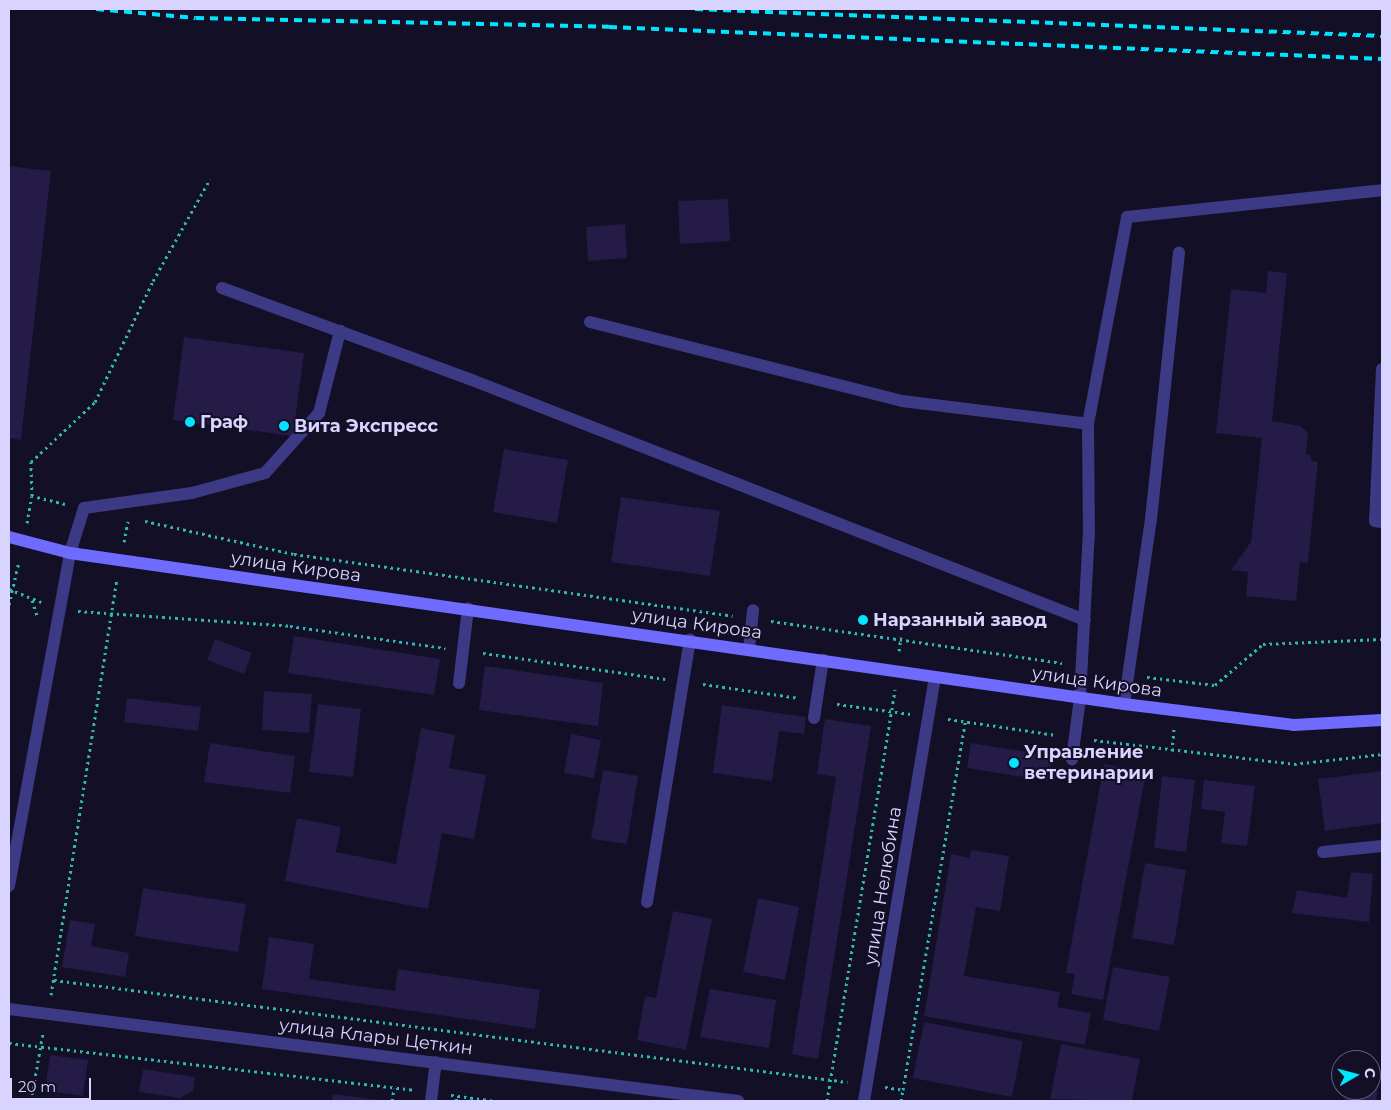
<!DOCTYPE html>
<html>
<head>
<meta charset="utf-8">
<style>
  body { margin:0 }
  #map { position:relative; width:1391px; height:1110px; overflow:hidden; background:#130f26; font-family:Montserrat,sans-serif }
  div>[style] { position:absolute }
  .building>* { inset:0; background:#241b47 }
  .path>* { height:3px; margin-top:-1.5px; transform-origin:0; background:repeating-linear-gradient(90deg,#2fb8b0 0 2.5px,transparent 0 6.5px) }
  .lane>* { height:12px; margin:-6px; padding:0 6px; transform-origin:6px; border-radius:6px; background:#3d3a85 }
  .street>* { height:12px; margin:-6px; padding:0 6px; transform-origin:6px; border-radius:6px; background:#3d3a85 }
  .secondary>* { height:12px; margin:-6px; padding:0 6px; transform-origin:6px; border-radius:6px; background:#6f6bff }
  .rail>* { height:4px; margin-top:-2px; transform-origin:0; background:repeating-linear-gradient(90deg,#00e5ff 0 8px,transparent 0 14px) }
  .dots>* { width:14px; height:14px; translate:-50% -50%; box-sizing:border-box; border:2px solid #130f26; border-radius:50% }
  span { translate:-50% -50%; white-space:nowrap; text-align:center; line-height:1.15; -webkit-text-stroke:4px #130f26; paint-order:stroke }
  .poi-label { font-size:18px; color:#d9d4ff; font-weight:700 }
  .left { translate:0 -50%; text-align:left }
  .street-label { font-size:18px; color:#d9d4ff }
  .frame { position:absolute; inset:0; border:10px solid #d9d4ff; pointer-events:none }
  .north { position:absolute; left:1331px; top:1050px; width:50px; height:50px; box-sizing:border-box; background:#130f26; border:1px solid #625e7d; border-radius:50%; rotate:82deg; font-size:14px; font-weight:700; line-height:20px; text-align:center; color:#d9d4ff }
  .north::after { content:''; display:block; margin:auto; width:18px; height:22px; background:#00e5ff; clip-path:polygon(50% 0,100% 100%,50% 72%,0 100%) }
  .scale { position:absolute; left:10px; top:1078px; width:81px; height:22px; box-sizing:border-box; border:2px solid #d9d4ff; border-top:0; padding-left:6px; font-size:15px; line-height:18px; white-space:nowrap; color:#d9d4ff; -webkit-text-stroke:4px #130f26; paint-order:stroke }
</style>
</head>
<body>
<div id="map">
  <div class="building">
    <div style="clip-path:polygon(9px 166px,51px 171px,21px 440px,9px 438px)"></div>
    <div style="clip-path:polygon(728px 199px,730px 241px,680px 244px,678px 201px)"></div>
    <div style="clip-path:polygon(625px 224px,627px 258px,588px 261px,586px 227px)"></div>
    <div style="clip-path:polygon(1268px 271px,1287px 273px,1272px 421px,1300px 426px,1308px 433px,1306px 454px,1311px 455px,1311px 461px,1318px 462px,1308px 563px,1300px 562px,1296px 601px,1246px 596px,1248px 572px,1231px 570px,1251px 542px,1262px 438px,1216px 433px,1231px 289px,1266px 293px)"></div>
    <div style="clip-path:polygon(184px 337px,304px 353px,293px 436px,173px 420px)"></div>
    <div style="clip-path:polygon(504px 449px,568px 460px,557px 523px,493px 512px)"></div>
    <div style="clip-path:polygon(621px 497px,720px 511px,710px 576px,611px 562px)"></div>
    <div style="clip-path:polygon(294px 636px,440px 659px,434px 695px,288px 673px)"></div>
    <div style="clip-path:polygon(215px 639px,252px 653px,244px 674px,207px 660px)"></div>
    <div style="clip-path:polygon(485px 666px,603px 683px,598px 726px,479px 710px)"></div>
    <div style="clip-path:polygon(264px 691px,312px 694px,309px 733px,262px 730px)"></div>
    <div style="clip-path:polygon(127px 698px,201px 707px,198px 731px,124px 722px)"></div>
    <div style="clip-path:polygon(318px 704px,361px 709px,353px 777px,309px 772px)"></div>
    <div style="clip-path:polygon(722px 705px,806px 717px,804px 734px,779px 731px,772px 781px,713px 773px)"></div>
    <div style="clip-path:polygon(825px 719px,871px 726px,818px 1059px,792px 1054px,836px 777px,817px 774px)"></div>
    <div style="clip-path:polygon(421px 728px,455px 735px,449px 768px,486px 775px,474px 839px,442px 833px,428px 909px,285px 881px,297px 818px,341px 827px,336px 852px,396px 864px)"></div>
    <div style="clip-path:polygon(571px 734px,601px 740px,594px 778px,564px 773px)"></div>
    <div style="clip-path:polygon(210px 743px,295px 756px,290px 793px,204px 782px)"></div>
    <div style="clip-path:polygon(971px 743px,1052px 756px,1048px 781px,967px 768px)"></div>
    <div style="clip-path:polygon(1104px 764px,1146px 772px,1103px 1000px,1071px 994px,1075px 974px,1066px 973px)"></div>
    <div style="clip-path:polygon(603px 770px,638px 776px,627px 844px,591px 839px)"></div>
    <div style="clip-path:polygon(1382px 771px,1382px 823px,1325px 831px,1318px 779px)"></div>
    <div style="clip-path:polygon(1162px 776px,1195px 780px,1186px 852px,1154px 848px)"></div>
    <div style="clip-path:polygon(1204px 780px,1255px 786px,1247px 846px,1221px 843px,1225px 812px,1201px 809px)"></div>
    <div style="clip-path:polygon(971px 850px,1009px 856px,1000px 911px,976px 907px,964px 976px,1060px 992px,1057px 1007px,1091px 1013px,1085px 1045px,924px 1016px,951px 854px,969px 858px)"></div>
    <div style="clip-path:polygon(1145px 863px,1186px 870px,1174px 945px,1132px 938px)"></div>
    <div style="clip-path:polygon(1351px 872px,1373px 874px,1369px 922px,1292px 913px,1297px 890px,1347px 898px)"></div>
    <div style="clip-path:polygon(143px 888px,246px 904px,238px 952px,135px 936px)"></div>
    <div style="clip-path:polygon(758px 898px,799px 907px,785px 980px,743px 972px)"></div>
    <div style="clip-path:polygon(673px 911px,712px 919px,686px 1050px,637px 1040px,645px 996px,656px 998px)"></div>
    <div style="clip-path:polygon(70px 920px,95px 924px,91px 946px,129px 953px,125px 977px,62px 967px)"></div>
    <div style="clip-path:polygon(269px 937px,314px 944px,309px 979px,395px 991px,398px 969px,540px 990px,535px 1029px,262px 989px)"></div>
    <div style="clip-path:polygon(1113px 967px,1170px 977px,1159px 1031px,1103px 1020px)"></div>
    <div style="clip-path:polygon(710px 989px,776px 1000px,769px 1048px,700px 1037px)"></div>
    <div style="clip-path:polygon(924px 1022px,1023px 1041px,1012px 1097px,913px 1078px)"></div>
    <div style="clip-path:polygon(1061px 1044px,1140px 1059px,1132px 1101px,1050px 1099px)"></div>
    <div style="clip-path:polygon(50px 1055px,88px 1060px,83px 1096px,45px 1091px)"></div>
    <div style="clip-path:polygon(143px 1069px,195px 1077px,193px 1091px,180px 1098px,139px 1092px)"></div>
    <div style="clip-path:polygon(1371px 1088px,1378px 1089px,1376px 1101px,1344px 1101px,1345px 1090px)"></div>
    <div style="clip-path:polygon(333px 1094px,378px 1100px,378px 1101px,332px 1101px)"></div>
  </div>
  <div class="path">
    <div style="left:65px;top:504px;width:34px;rotate:-166deg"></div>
    <div style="left:32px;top:496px;width:34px;rotate:-92deg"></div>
    <div style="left:31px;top:462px;width:88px;rotate:-43.2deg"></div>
    <div style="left:95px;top:402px;width:134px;rotate:-64.4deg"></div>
    <div style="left:153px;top:281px;width:117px;rotate:-60.8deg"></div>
    <div style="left:145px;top:521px;width:153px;rotate:12.5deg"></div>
    <div style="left:294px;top:554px;width:443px;rotate:8deg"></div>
    <div style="left:27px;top:523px;width:27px;rotate:-80deg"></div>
    <div style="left:124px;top:542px;width:21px;rotate:-79deg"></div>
    <div style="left:9px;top:589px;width:35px;rotate:22deg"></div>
    <div style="left:32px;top:600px;width:16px;rotate:72deg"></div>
    <div style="left:9px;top:605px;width:45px;rotate:-77.2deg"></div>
    <div style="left:78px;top:611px;width:213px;rotate:4deg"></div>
    <div style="left:290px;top:626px;width:157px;rotate:8.1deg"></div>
    <div style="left:771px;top:621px;width:294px;rotate:8.2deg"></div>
    <div style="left:899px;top:651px;width:14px;rotate:-82deg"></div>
    <div style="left:483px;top:653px;width:184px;rotate:8.1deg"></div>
    <div style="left:1147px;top:677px;width:68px;rotate:6.7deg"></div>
    <div style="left:1215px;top:685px;width:63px;rotate:-40.5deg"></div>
    <div style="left:1263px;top:644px;width:119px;rotate:-2.4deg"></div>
    <div style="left:703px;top:684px;width:97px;rotate:8.3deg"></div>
    <div style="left:837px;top:704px;width:74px;rotate:7.8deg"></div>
    <div style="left:948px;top:719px;width:109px;rotate:8.4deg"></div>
    <div style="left:1094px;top:740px;width:201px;rotate:6.8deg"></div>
    <div style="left:1294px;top:764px;width:89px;rotate:-6.5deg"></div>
    <div style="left:1172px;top:751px;width:22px;rotate:-85deg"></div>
    <div style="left:54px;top:980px;width:800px;rotate:7.33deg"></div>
    <div style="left:51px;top:995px;width:420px;rotate:-81deg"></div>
    <div style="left:9px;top:1043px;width:407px;rotate:6.6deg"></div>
    <div style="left:885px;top:1087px;width:18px;rotate:9deg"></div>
    <div style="left:903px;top:1090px;width:373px;rotate:-80.4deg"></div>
    <div style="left:451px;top:1095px;width:45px;rotate:7.6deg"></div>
    <div style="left:31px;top:1101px;width:69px;rotate:-80deg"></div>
    <div style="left:392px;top:1101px;width:13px;rotate:-81deg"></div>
    <div style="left:456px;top:1101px;width:5px;rotate:-79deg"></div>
    <div style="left:827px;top:1101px;width:417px;rotate:-80.6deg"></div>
    <div style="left:901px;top:1101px;width:11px;rotate:-80deg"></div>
  </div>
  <div class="lane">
    <div style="left:222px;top:288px;width:266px;rotate:20.2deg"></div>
    <div style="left:472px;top:380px;width:658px;rotate:21.38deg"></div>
    <div style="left:590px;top:322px;width:322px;rotate:14.2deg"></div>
    <div style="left:902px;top:401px;width:187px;rotate:7deg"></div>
    <div style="left:1088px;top:424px;width:107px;rotate:89.5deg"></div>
    <div style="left:1089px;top:531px;width:167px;rotate:93.1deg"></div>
    <div style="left:1080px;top:698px;width:62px;rotate:97.5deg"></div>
    <div style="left:1382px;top:369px;width:152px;rotate:92.6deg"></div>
    <div style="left:1375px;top:521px;width:7px;rotate:8deg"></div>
    <div style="left:1088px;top:424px;width:211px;rotate:-79.3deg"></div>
    <div style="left:1127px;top:217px;width:256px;rotate:-6deg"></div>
    <div style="left:70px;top:553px;width:47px;rotate:-72.7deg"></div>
    <div style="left:84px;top:508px;width:109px;rotate:-7.9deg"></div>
    <div style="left:192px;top:493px;width:76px;rotate:-15.3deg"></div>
    <div style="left:265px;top:473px;width:81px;rotate:-48deg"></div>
    <div style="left:319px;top:413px;width:85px;rotate:-75.6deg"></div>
    <div style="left:749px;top:649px;width:39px;rotate:-84deg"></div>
    <div style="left:459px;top:683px;width:75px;rotate:-83.1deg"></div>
    <div style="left:1124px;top:704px;width:187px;rotate:-81.7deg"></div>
    <div style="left:1151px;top:519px;width:268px;rotate:-84deg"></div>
    <div style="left:814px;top:718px;width:59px;rotate:-81.2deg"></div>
    <div style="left:1323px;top:852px;width:59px;rotate:-5.8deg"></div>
    <div style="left:647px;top:902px;width:266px;rotate:-80.7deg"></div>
  </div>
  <div class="street">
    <div style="left:9px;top:886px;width:339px;rotate:-79.6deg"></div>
    <div style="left:9px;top:1009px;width:735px;rotate:7.19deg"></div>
    <div style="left:431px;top:1101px;width:39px;rotate:-83deg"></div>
    <div style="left:864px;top:1101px;width:430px;rotate:-80.5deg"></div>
  </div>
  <div class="secondary">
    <div style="left:9px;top:537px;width:63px;rotate:14.7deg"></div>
    <div style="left:70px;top:553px;width:1065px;rotate:8.15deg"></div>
    <div style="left:1124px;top:704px;width:171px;rotate:7deg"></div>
    <div style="left:1294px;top:725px;width:88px;rotate:-3.3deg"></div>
  </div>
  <div class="rail">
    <div style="left:96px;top:9px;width:100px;rotate:5.1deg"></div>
    <div style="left:196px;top:18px;width:413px;rotate:1.2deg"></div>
    <div style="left:609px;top:27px;width:774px;rotate:2.37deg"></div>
    <div style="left:695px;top:9px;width:688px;rotate:2.25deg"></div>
  </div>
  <div class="dots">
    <div style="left:190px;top:422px;background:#00e5ff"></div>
    <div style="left:284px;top:426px;background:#00e5ff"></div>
    <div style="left:863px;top:620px;background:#00e5ff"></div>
    <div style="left:1014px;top:763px;background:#00e5ff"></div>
  </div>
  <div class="poi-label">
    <span class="left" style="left:200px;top:422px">Граф</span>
    <span class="left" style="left:294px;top:426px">Вита Экспресс</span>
    <span class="left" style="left:873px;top:620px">Нарзанный завод</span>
    <span class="left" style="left:1024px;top:763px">Управление<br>ветеринарии</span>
  </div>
  <div class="street-label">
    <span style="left:296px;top:567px;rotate:8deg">улица Кирова</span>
    <span style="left:697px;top:624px;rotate:8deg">улица Кирова</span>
    <span style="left:1097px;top:682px;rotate:8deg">улица Кирова</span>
    <span style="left:883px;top:886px;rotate:-81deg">улица Нелюбина</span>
    <span style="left:376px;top:1037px;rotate:7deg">улица Клары Цеткин</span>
  </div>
  <div class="frame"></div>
  <div class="north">С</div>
  <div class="scale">20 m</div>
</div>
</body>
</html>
